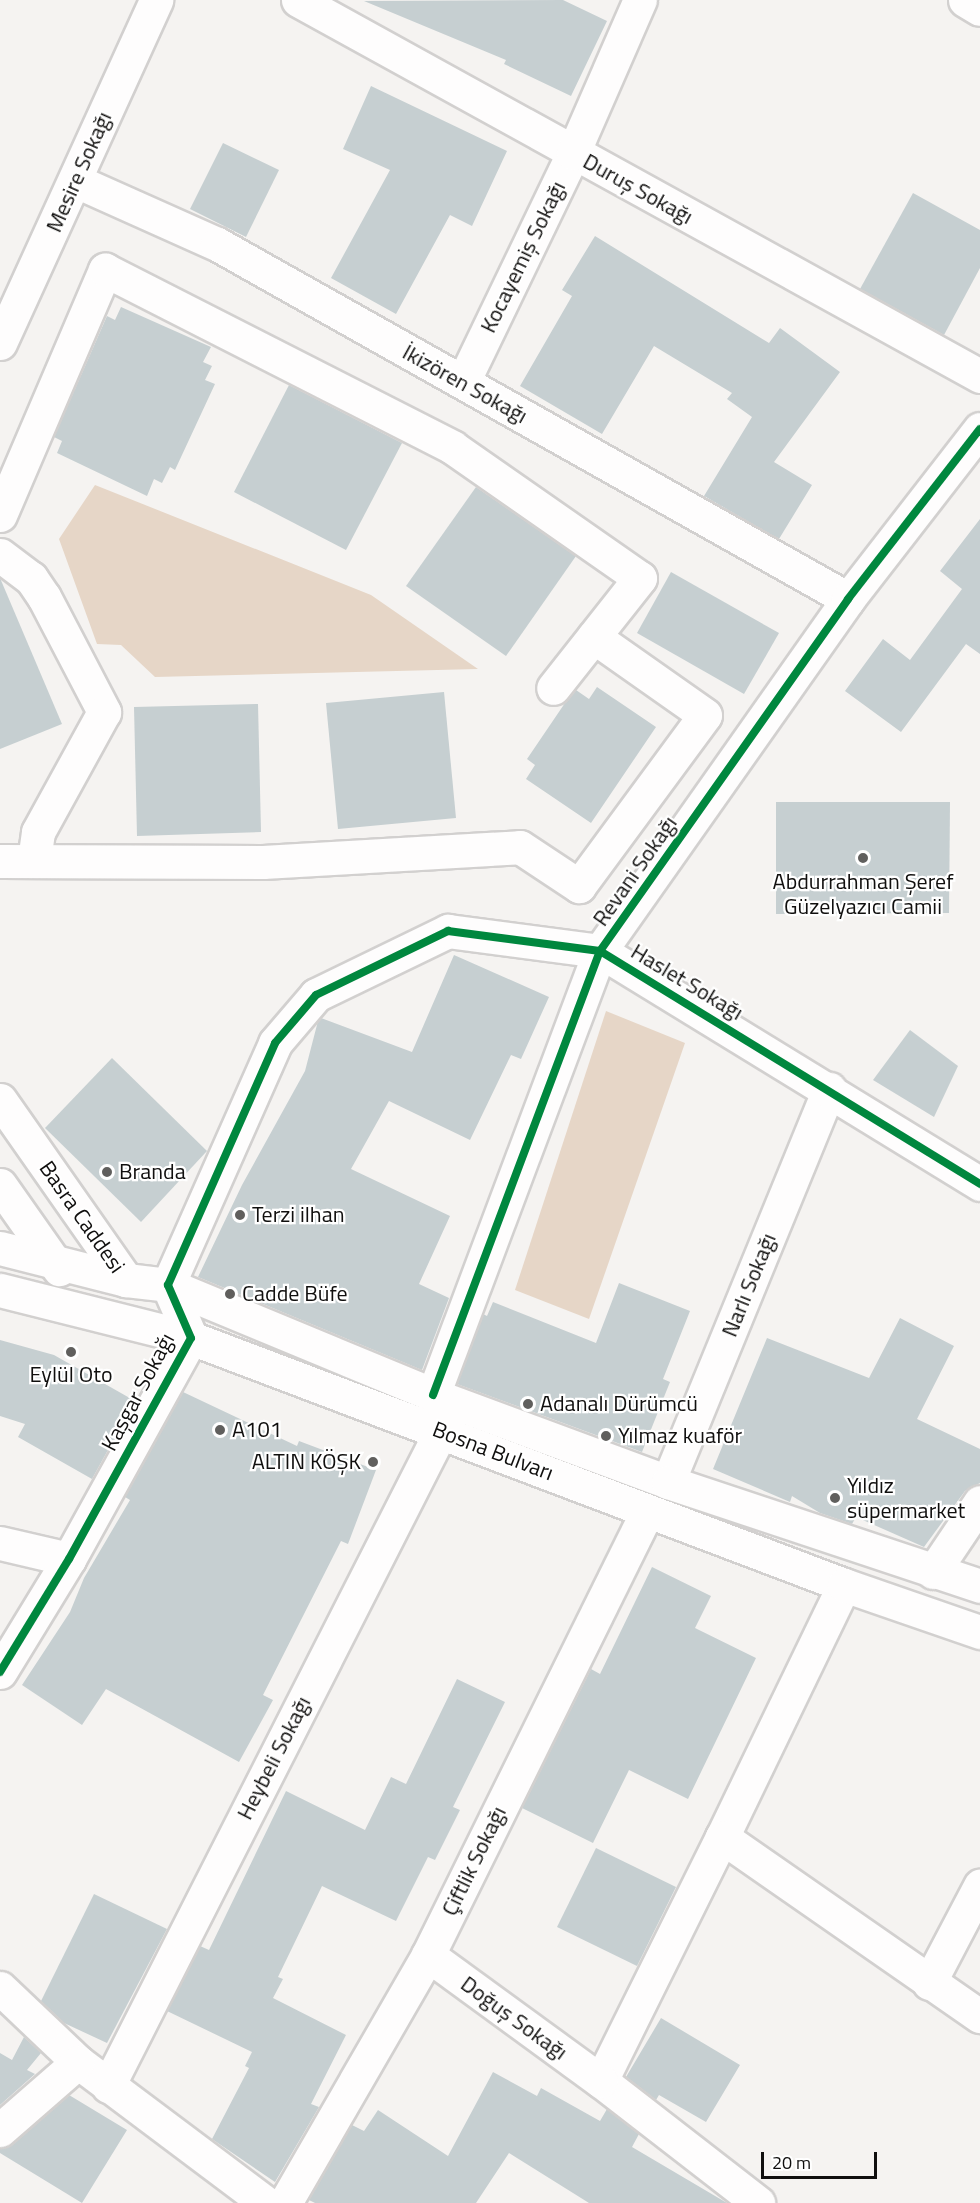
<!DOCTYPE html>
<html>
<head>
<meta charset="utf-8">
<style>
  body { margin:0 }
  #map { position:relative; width:980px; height:2203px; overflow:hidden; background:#f5f3f1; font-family:"Titillium Web",sans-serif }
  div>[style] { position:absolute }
  .green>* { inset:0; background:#e6d6c7 }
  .building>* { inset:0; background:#c6cfd1 }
  .roads { filter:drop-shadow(2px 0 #d2d0cf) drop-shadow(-2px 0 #d2d0cf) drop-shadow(0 2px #d2d0cf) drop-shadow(0 -2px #d2d0cf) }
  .minor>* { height:33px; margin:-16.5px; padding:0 16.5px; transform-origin:16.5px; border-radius:16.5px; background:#fefdfd }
  .major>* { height:33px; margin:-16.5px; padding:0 16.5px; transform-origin:16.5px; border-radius:16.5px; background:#fefdfd }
  .cycleway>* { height:8px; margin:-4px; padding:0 4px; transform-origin:4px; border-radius:4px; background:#00873e }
  .dots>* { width:16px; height:16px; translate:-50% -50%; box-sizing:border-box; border:3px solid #fff; border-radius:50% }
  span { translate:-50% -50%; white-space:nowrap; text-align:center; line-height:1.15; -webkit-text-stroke:4.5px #fff; paint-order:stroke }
  .street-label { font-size:22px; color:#100f0e }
  .poi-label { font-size:22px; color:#100f0e }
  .left { translate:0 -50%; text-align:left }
  .right { translate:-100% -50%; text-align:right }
  .scale { position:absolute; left:761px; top:2152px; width:116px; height:27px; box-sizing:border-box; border:3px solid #100f0e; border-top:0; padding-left:8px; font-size:18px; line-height:21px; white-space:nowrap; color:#100f0e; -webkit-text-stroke:4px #fff; paint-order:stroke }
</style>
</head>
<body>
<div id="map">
  <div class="green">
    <div style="clip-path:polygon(95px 485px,371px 595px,478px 669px,155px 677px,121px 645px,97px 644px,59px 539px)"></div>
    <div style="clip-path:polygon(606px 1011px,685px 1043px,589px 1319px,515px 1290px)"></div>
  </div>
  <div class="building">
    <div style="clip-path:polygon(563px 0,607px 21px,571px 96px,504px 64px,506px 60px,364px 1px)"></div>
    <div style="clip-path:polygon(371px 86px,507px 151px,472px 226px,450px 215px,396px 314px,331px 278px,390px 170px,343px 149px)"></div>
    <div style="clip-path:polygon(223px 143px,279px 170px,246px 237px,190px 209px)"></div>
    <div style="clip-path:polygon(913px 193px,980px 230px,980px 268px,944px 335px,860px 289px)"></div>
    <div style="clip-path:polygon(595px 236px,769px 343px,780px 328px,840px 372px,774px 462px,812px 485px,779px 539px,704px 496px,752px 417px,727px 399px,732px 393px,654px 346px,602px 434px,520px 386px,572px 296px,562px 290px)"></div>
    <div style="clip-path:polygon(121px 307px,211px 347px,203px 362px,212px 366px,205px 380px,215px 384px,175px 470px,170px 467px,162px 483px,154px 479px,147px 496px,57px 453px,62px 441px,54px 437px,107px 316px,115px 320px)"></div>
    <div style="clip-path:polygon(289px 385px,402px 443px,346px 550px,234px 492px)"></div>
    <div style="clip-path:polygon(476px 487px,576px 556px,506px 656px,406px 586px)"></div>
    <div style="clip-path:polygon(980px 519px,980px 654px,966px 644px,901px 732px,845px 691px,883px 639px,910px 660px,962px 589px,940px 571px)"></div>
    <div style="clip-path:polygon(671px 572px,779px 633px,744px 694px,637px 633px)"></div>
    <div style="clip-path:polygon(0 578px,62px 724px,0 749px)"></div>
    <div style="clip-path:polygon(597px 687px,656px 727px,591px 823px,526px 779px,535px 765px,527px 759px,567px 700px,576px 690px,589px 699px)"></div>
    <div style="clip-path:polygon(444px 692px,456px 818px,338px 829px,326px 703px)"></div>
    <div style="clip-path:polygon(258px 704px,261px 832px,137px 836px,134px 707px)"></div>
    <div style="clip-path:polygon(776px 802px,950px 802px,949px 913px,776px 914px)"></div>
    <div style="clip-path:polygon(454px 955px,549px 997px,521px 1059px,511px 1055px,470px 1140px,389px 1101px,351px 1169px,450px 1216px,419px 1284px,449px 1298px,422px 1370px,198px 1277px,242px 1185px,305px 1071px,318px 1021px,321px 1018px,412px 1052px)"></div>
    <div style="clip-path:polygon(910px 1030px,958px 1066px,934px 1117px,873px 1080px)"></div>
    <div style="clip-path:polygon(112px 1058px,207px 1151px,141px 1222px,45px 1128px)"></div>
    <div style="clip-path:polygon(619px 1283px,690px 1311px,663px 1379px,670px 1382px,642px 1452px,457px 1384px,483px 1314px,487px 1316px,493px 1302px,596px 1343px)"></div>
    <div style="clip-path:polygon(900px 1318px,954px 1346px,917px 1419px,980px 1449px,980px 1483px,965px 1491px,924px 1547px,856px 1517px,852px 1524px,820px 1513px,792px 1496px,790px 1502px,713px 1469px,767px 1338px,869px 1378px)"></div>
    <div style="clip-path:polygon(0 1340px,54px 1355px,135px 1401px,92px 1479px,18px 1437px,25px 1424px,0 1416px)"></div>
    <div style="clip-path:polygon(183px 1392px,297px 1446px,299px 1441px,376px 1470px,348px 1544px,341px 1541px,263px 1695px,273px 1700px,239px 1762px,106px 1689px,82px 1725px,22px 1685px,70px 1612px,84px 1578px,130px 1500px,125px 1497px)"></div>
    <div style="clip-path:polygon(652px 1567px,711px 1596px,695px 1628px,756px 1658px,688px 1799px,629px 1770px,593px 1843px,522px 1808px,591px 1669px,600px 1674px)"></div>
    <div style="clip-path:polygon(457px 1679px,505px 1702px,453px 1807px,460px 1810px,435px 1860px,428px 1857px,396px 1921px,322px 1886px,278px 1977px,283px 1979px,273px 1998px,346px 2035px,311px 2104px,319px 2107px,275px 2182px,212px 2139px,249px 2068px,245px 2066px,252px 2052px,167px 2011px,200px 1946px,209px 1950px,286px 1791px,365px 1830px,391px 1777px,406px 1784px)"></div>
    <div style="clip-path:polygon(596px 1848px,676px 1887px,637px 1966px,557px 1927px)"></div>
    <div style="clip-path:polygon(94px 1894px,167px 1929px,107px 2043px,64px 2023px,41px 2001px)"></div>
    <div style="clip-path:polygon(661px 2018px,740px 2065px,706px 2122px,659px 2095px,656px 2100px,626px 2077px)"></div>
    <div style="clip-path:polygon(24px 2037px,41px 2053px,27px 2070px,35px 2074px,0 2105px,0 2053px,12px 2060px)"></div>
    <div style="clip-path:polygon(493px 2072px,537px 2096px,541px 2088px,600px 2121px,607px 2109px,639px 2134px,632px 2147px,727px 2203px,589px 2203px,509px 2153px,476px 2203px,315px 2203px,309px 2200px,352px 2125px,364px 2131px,378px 2110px,448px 2156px)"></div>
    <div style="clip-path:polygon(69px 2095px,127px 2130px,82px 2203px,0 2153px,0 2148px,12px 2144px)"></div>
  </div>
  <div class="roads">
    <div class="minor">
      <div style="left:298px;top:0;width:779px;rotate:28.87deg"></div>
      <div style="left:965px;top:0;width:17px;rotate:31deg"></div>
      <div style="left:76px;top:181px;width:154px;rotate:24.1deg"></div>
      <div style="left:217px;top:244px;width:724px;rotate:29.36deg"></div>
      <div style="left:0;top:343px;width:377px;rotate:-65.5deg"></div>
      <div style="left:463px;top:382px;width:254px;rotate:-64.3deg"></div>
      <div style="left:573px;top:153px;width:167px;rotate:-66.4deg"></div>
      <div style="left:0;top:515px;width:267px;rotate:-66.8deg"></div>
      <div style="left:105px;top:270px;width:390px;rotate:27deg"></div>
      <div style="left:452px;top:447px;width:229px;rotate:34.9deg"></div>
      <div style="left:640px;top:578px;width:140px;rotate:128.3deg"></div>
      <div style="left:0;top:555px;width:39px;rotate:37deg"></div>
      <div style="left:31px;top:578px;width:23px;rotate:56deg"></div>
      <div style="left:44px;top:597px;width:130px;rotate:62.4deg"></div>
      <div style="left:104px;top:712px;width:137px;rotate:118.8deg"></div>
      <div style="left:38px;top:832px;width:29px;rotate:98deg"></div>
      <div style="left:0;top:861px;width:263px;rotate:0.2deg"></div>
      <div style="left:263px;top:862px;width:257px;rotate:-3.3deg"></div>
      <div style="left:520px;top:847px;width:71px;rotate:33.5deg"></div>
      <div style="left:579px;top:886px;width:212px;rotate:-53.6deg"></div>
      <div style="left:705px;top:715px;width:136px;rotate:-144.9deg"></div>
      <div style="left:433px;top:1395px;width:474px;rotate:-69.4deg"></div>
      <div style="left:600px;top:951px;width:431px;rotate:-54.8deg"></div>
      <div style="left:848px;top:599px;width:215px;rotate:-52.2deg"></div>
      <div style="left:668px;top:1482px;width:425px;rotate:-67.7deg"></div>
      <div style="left:0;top:1543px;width:71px;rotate:13.1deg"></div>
      <div style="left:933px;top:1572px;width:84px;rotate:-56.1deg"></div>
      <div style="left:844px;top:1585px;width:280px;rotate:115.8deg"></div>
      <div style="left:722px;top:1837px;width:314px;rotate:34.8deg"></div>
      <div style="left:0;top:1672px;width:132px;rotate:-58.6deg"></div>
      <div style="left:69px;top:1559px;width:252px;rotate:-61.1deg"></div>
      <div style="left:191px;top:1338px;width:58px;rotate:-113.5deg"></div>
      <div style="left:168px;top:1285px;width:265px;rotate:-66.1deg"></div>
      <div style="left:275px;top:1043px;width:63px;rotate:-49.5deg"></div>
      <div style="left:316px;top:995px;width:147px;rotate:-25.9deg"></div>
      <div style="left:448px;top:931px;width:153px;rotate:7.5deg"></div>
      <div style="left:600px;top:951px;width:446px;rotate:31.5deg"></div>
      <div style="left:722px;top:1837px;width:272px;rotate:116.4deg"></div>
      <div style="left:601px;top:2081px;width:199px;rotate:37.8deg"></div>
      <div style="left:428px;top:1955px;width:214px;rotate:36.1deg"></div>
      <div style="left:929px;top:1983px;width:110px;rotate:-62.3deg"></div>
      <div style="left:0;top:1988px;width:108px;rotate:43.5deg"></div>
      <div style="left:78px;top:2062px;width:235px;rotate:36.9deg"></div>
      <div style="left:108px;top:2086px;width:735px;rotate:-63.05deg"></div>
      <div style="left:0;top:2130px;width:103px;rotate:-41.1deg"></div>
      <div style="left:285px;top:2203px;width:286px;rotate:-60deg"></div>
      <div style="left:428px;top:1955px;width:495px;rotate:-63.7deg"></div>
    </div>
    <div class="major">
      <div style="left:0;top:1100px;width:220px;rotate:55deg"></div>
      <div style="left:0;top:1185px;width:103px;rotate:54.9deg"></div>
      <div style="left:0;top:1248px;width:130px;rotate:14.3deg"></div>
      <div style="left:126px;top:1280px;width:42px;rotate:6.8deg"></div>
      <div style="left:168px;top:1285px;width:287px;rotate:22.5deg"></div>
      <div style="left:433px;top:1395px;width:251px;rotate:20.3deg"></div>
      <div style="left:668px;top:1482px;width:329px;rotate:18.4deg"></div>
      <div style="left:0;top:1290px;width:197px;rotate:14.1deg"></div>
      <div style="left:191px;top:1338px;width:698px;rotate:20.72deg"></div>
      <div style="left:844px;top:1585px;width:144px;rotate:19.1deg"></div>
    </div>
  </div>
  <div class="cycleway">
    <div style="left:433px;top:1395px;width:474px;rotate:-69.4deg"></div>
    <div style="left:600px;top:951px;width:431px;rotate:-54.8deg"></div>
    <div style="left:848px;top:599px;width:215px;rotate:-52.2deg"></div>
    <div style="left:0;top:1672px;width:132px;rotate:-58.6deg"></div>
    <div style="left:69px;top:1559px;width:252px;rotate:-61.1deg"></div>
    <div style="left:191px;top:1338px;width:58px;rotate:-113.5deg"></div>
    <div style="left:168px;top:1285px;width:265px;rotate:-66.1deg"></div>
    <div style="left:275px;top:1043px;width:63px;rotate:-49.5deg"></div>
    <div style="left:316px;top:995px;width:147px;rotate:-25.9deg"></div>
    <div style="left:448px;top:931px;width:153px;rotate:7.5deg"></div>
    <div style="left:600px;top:951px;width:446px;rotate:31.5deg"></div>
  </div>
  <div class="dots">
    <div style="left:863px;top:858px;background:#605f5d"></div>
    <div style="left:107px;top:1172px;background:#605f5d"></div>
    <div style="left:240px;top:1215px;background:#605f5d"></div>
    <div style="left:230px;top:1294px;background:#605f5d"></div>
    <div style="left:71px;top:1352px;background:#605f5d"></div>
    <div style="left:528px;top:1404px;background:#605f5d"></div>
    <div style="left:220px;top:1430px;background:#605f5d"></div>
    <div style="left:606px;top:1436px;background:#605f5d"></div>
    <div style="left:373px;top:1462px;background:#605f5d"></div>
    <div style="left:835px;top:1498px;background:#605f5d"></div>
  </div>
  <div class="street-label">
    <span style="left:79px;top:172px;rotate:-66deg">Mesire Sokağı</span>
    <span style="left:638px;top:189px;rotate:29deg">Duruş Sokağı</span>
    <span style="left:523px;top:257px;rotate:-64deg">Kocayemiş Sokağı</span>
    <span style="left:465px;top:384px;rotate:29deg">İkizören Sokağı</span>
    <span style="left:635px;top:871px;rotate:-55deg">Revani Sokağı</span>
    <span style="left:687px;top:982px;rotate:31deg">Haslet Sokağı</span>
    <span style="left:82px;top:1217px;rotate:55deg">Basra Caddesi</span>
    <span style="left:749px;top:1285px;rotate:-68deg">Narlı Sokağı</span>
    <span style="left:138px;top:1392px;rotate:-62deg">Kaşgar Sokağı</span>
    <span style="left:493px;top:1451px;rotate:21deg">Bosna Bulvarı</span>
    <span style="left:274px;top:1758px;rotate:-63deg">Heybeli Sokağı</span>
    <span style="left:474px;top:1861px;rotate:-64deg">Çiftlik Sokağı</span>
    <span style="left:514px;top:2018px;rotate:36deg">Doğuş Sokağı</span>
  </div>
  <div class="poi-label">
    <span style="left:863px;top:894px">Abdurrahman Şeref<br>Güzelyazıcı Camii</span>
    <span class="left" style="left:119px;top:1172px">Branda</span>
    <span class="left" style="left:252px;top:1215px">Terzi ilhan</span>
    <span class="left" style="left:242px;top:1294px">Cadde Büfe</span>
    <span style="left:71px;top:1375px">Eylül Oto</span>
    <span class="left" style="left:540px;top:1404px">Adanalı Dürümcü</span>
    <span class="left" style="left:232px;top:1430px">A101</span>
    <span class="left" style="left:618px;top:1436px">Yılmaz kuaför</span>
    <span class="right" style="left:361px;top:1462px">ALTIN KÖŞK</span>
    <span class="left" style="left:847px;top:1498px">Yıldız<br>süpermarket</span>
  </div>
  <div class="scale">20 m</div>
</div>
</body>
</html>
